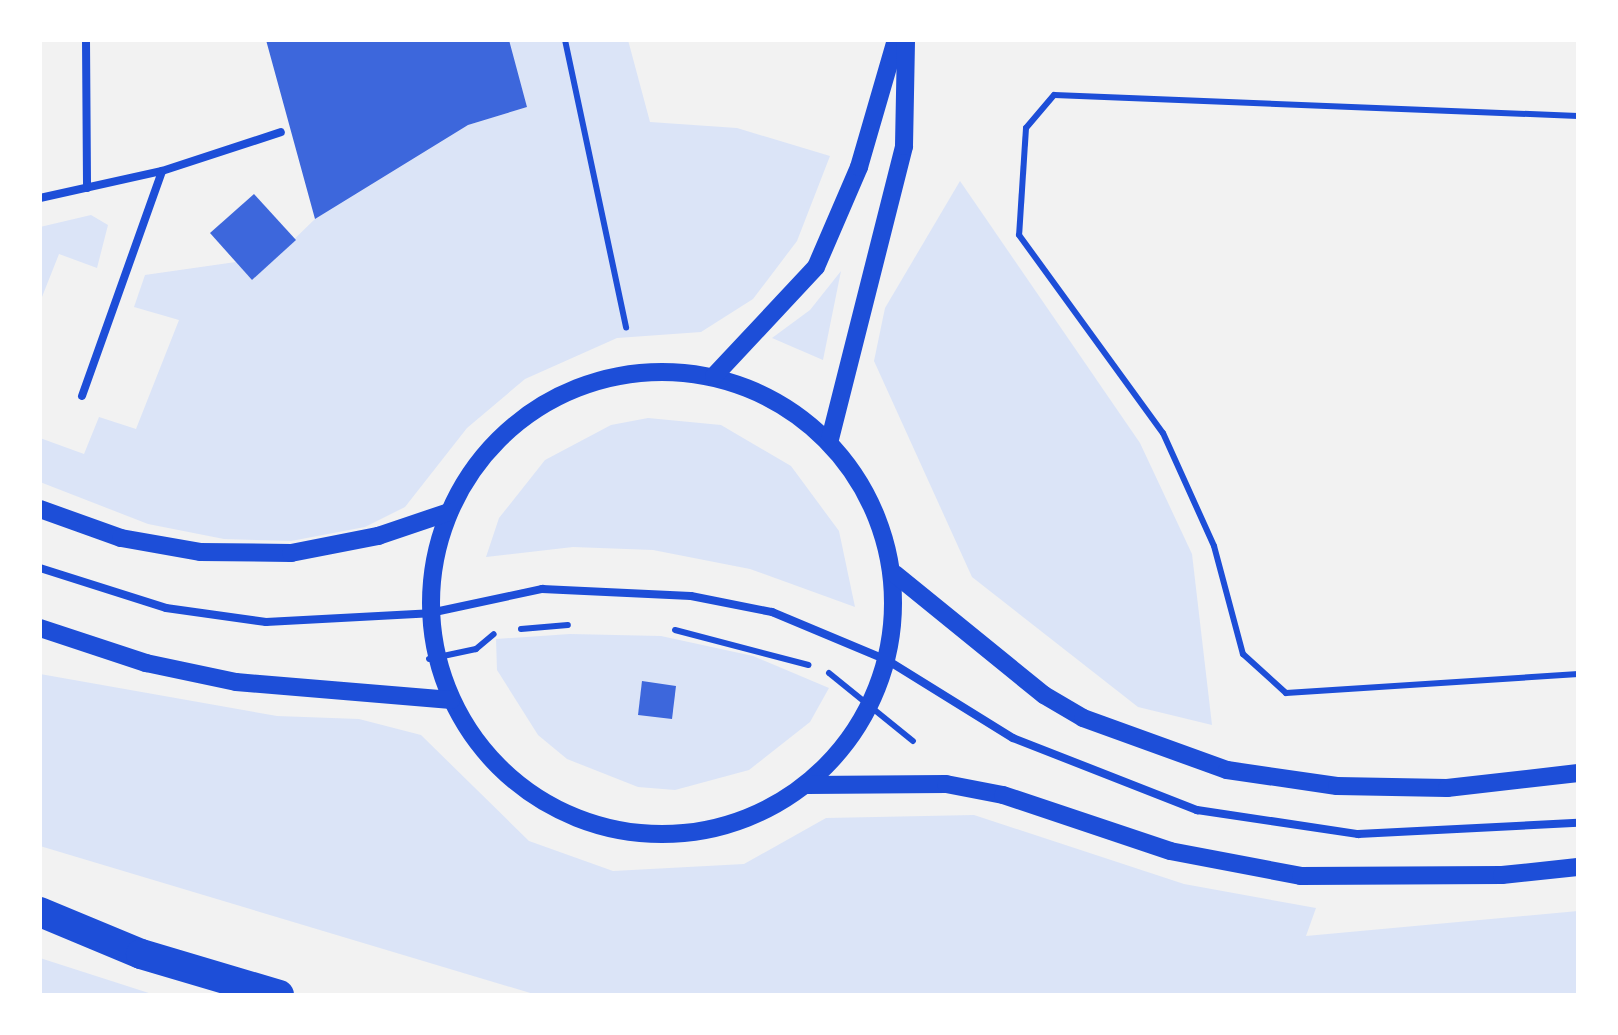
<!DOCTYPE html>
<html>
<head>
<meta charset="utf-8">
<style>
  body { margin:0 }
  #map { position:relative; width:1618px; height:1035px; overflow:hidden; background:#f2f2f2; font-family:Overpass,sans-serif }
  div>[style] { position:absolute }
  .green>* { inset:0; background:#dbe4f7 }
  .building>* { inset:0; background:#3d67dc }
  .path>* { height:6px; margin:-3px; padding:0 3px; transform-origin:3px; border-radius:3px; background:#1d4ed8 }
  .service>* { height:8px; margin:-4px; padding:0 4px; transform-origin:4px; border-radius:4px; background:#1d4ed8 }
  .tertiary>* { height:18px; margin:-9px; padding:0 9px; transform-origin:9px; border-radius:9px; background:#1d4ed8 }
  .tertiary>.ring { margin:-9px; padding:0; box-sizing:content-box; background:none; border:18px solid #1d4ed8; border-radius:50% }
  .motorway>* { height:30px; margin:-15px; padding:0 15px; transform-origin:15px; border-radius:15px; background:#1d4ed8 }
  span { translate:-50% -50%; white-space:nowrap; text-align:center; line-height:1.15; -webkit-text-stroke:8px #fff; paint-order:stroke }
  .frame { position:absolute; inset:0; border:42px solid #fff; pointer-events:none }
</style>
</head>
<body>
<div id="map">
  <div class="green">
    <div style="clip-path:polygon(508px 40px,628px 40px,650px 122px,737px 128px,830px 156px,797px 241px,753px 299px,701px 332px,617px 338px,525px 379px,467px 428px,405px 507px,365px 527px,291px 541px,224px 539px,148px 524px,40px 482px,40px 438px,84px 454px,99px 417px,136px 429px,179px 320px,134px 307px,145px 275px,236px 262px,252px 280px,315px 219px,417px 152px,468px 125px,527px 107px)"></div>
    <div style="clip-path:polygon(960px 181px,1140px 443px,1192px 554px,1212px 725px,1138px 707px,972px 577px,874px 361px,885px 308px)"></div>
    <div style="clip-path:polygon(91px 215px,108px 225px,97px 268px,59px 254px,40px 302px,40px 227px)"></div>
    <div style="clip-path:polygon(841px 271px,823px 360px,772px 338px,810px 310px)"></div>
    <div style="clip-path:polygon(648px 418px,721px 425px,791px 466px,839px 531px,855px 607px,750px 569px,653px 550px,573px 547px,486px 557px,499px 518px,545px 460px,611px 425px)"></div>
    <div style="clip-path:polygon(570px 634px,661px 636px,753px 656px,829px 688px,810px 722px,749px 770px,675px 790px,638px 787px,567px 759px,538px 735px,497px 670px,496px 639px)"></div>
    <div style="clip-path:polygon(40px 674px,277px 716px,359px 719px,421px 735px,529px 841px,613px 871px,744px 864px,826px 818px,974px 815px,1184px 884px,1316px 908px,1306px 936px,1578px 911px,1578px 995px,537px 995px,40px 846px)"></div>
    <div style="clip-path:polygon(40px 958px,155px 995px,40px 995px)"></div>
  </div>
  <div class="building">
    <div style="clip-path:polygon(266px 40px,509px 40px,527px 107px,468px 125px,315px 219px)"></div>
    <div style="clip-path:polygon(254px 194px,296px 240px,252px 280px,210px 233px)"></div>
    <div style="clip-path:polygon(642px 681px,676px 686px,672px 719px,638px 715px)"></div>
  </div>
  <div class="path">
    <div style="left:565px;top:40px;width:294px;rotate:78deg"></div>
    <div style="left:1578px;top:116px;width:524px;rotate:-177.71deg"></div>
    <div style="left:1054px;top:95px;width:43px;rotate:130.3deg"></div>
    <div style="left:1026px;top:128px;width:107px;rotate:93.7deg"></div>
    <div style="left:1019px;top:235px;width:245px;rotate:54deg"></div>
    <div style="left:1163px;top:433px;width:124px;rotate:65.7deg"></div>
    <div style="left:1214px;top:546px;width:112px;rotate:75deg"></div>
    <div style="left:1243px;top:654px;width:58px;rotate:42.2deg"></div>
    <div style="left:1286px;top:693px;width:293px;rotate:-3.7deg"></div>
    <div style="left:521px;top:629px;width:47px;rotate:-4.9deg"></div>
    <div style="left:675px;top:630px;width:138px;rotate:14.7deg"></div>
    <div style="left:429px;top:659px;width:48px;rotate:-12deg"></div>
    <div style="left:476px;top:649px;width:23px;rotate:-40deg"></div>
    <div style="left:829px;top:673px;width:108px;rotate:39deg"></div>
  </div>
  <div class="service">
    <div style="left:86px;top:40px;width:148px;rotate:89.6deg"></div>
    <div style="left:40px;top:198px;width:125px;rotate:-12.5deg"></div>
    <div style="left:162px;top:171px;width:125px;rotate:-18.1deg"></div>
    <div style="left:82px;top:396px;width:239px;rotate:-70.4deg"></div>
    <div style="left:40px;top:568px;width:132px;rotate:17.6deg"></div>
    <div style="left:166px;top:608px;width:101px;rotate:8deg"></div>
    <div style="left:266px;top:622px;width:164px;rotate:-3.1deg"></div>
    <div style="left:430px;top:613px;width:115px;rotate:-12.1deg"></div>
    <div style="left:542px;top:589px;width:149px;rotate:2.7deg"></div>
    <div style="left:691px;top:596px;width:83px;rotate:11.2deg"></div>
    <div style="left:772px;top:612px;width:125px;rotate:22.7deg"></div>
    <div style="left:887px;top:660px;width:148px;rotate:31.8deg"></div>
    <div style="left:1013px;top:738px;width:198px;rotate:21.4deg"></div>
    <div style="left:1197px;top:810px;width:163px;rotate:8.5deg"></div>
    <div style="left:1358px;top:834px;width:220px;rotate:-2.9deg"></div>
  </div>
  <div class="tertiary">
    <div class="ring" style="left:431px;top:372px;width:444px;height:444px"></div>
    <div style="left:714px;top:376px;width:149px;rotate:-46.9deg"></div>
    <div style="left:816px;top:267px;width:109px;rotate:-66.7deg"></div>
    <div style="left:859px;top:167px;width:132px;rotate:-73.8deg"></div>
    <div style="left:829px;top:443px;width:306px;rotate:-75.8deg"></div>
    <div style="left:904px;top:146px;width:106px;rotate:-88.9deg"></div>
    <div style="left:40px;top:509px;width:86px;rotate:19.7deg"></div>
    <div style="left:121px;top:538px;width:80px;rotate:10deg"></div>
    <div style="left:200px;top:552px;width:91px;rotate:0.6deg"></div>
    <div style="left:291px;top:553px;width:89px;rotate:-11.1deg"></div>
    <div style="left:378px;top:536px;width:75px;rotate:-18.7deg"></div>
    <div style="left:895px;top:574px;width:192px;rotate:39.1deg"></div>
    <div style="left:1044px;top:695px;width:45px;rotate:30.5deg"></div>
    <div style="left:1083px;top:718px;width:153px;rotate:19.9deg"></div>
    <div style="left:1227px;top:770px;width:111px;rotate:8.3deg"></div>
    <div style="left:1337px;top:786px;width:110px;rotate:1deg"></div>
    <div style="left:1447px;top:788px;width:132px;rotate:-6.5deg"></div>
    <div style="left:40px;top:628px;width:112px;rotate:18.3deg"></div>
    <div style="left:146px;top:663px;width:92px;rotate:11.9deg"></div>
    <div style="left:236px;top:682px;width:216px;rotate:4.8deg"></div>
    <div style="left:807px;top:785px;width:139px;rotate:-0.4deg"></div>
    <div style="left:946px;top:784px;width:58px;rotate:10.9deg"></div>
    <div style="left:1003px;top:795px;width:176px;rotate:18.5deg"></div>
    <div style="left:1170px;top:851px;width:133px;rotate:10.8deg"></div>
    <div style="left:1301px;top:876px;width:201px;rotate:-0.3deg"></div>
    <div style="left:1502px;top:875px;width:76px;rotate:-6deg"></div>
  </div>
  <div class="motorway">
    <div style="left:40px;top:912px;width:109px;rotate:22.6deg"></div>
    <div style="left:141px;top:954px;width:144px;rotate:16.5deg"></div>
  </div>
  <div class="frame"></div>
</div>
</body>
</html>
